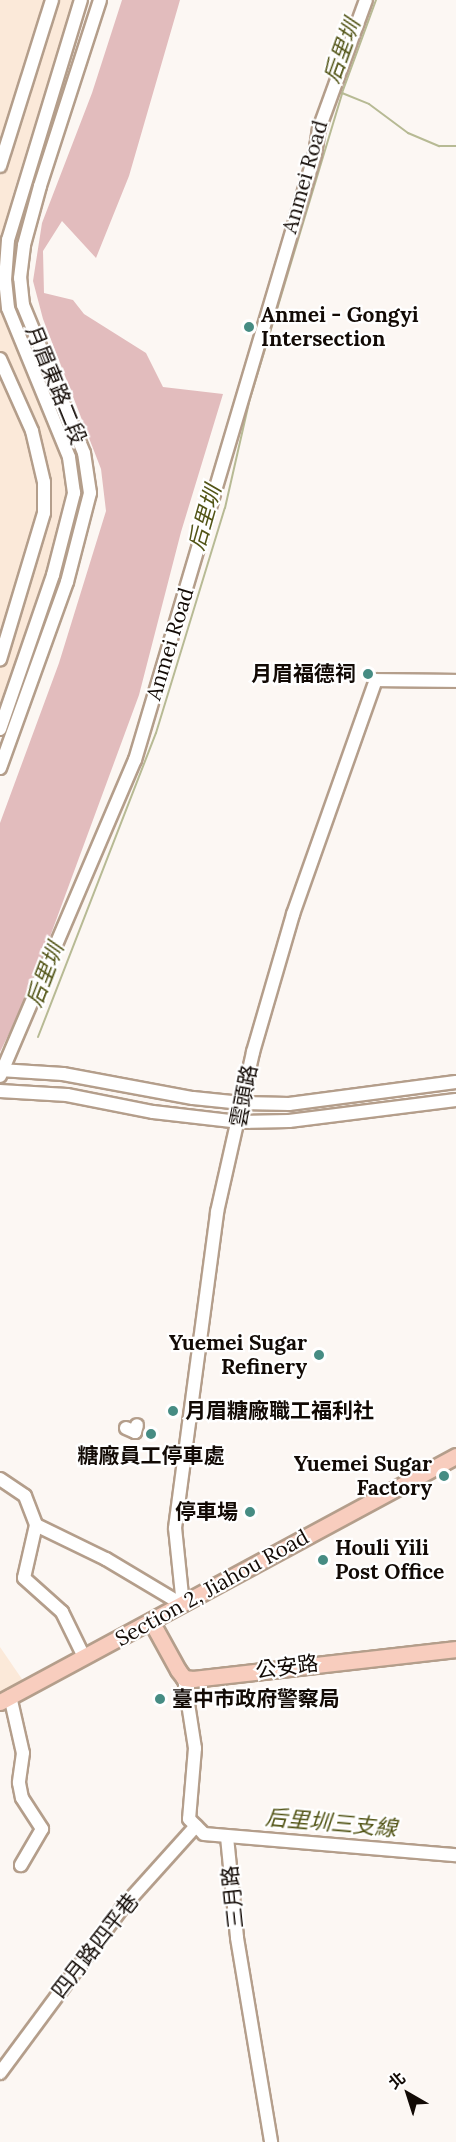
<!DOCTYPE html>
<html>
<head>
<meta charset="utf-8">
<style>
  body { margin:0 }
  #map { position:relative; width:456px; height:2142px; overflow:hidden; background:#fcf7f3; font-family:Lora,"Noto Sans TC",serif }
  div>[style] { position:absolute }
  .built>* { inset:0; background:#fbe9d9 }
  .green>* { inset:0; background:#e2bcbd }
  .stream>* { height:2px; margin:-1px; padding:0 1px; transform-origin:1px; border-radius:1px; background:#b7ba94 }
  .roads { filter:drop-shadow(2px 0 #b49e8b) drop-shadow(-2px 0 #b49e8b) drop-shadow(0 2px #b49e8b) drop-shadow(0 -2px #b49e8b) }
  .minor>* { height:12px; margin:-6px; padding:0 6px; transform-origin:6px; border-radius:6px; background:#fff }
  .major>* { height:15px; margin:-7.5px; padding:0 7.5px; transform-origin:7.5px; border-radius:7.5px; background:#f8cdbe }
  .dots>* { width:16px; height:16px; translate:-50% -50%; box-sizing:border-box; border:3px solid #fff; border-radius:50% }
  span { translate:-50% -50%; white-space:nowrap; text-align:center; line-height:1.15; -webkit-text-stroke:4.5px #fff; paint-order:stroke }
  .street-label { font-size:21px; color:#120a05 }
  .poi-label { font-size:21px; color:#120a05; font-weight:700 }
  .left { translate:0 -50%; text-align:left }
  .right { translate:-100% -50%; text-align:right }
  .water-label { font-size:22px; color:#525416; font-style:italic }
  .north { position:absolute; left:378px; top:2064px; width:60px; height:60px; -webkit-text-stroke:4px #fff; paint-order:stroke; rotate:321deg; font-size:16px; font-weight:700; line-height:24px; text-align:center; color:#120a05 }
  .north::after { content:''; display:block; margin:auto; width:21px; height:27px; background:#120a05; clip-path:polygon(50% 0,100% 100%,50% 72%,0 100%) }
</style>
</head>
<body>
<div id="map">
  <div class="built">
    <div style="clip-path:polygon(0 0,73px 0,12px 197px,0 270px)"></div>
    <div style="clip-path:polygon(0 289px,5px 319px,63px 458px,66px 491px,62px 523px,0 711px)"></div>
    <div style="clip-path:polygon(0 1647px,24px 1682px,0 1694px)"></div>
  </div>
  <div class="green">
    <div style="clip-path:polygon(122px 0,180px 0,129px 176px,96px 258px,62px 221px,43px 251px,44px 293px,73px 300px,84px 314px,146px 353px,163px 387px,223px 394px,181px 532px,139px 695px,30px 991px,0 1052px,0 823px,59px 663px,106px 511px,101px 469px,43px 319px,33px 281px,42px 223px,92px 93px)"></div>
  </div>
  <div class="stream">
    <div style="left:342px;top:93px;width:29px;rotate:22deg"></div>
    <div style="left:369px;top:104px;width:49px;rotate:36.6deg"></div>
    <div style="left:408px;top:133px;width:34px;rotate:23deg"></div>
    <div style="left:439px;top:146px;width:17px"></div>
    <div style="left:38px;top:1037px;width:326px;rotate:-68.8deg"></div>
    <div style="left:156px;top:733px;width:235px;rotate:-73deg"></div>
    <div style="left:225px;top:508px;width:109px;rotate:-77.2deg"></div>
    <div style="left:249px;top:402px;width:323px;rotate:-73.2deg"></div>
    <div style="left:342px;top:93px;width:99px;rotate:-69.9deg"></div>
    <div style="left:205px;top:1828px;width:18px;rotate:6deg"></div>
    <div style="left:399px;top:1844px;width:57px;rotate:4deg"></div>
  </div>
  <div class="roads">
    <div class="minor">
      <div style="left:0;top:166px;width:174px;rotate:-72.6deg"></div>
      <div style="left:0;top:359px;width:79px;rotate:66deg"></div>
      <div style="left:32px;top:431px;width:52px;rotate:76.8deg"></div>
      <div style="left:44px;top:482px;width:31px;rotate:90deg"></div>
      <div style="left:44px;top:513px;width:153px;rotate:106.7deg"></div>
      <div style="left:0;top:729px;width:163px;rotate:-71deg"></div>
      <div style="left:53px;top:575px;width:85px;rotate:-75.6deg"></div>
      <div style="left:74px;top:493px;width:36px;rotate:-98deg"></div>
      <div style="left:69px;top:457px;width:161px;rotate:-112.3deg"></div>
      <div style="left:8px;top:308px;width:28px;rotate:-96deg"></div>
      <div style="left:5px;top:280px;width:40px;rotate:-85.7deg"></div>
      <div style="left:8px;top:240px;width:251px;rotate:-73.1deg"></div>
      <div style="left:0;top:768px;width:198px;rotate:-70.2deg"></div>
      <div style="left:67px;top:582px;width:92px;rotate:-75.5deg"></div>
      <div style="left:90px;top:493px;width:40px;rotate:-98.5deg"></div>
      <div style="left:84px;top:453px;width:160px;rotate:-112.4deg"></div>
      <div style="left:23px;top:305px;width:27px;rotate:-96deg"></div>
      <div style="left:20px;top:278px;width:33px;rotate:-83deg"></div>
      <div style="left:24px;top:245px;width:61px;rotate:-74.8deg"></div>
      <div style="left:40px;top:186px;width:195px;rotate:-72.1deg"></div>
      <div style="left:0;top:1070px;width:63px;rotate:3.6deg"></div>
      <div style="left:63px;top:1074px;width:132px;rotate:10.5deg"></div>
      <div style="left:193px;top:1098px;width:49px;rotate:5.8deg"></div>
      <div style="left:242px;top:1103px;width:47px;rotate:1.2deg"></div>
      <div style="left:289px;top:1104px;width:168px;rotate:-7.5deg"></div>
      <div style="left:0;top:1076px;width:344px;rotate:-66.9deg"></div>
      <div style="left:135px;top:760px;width:632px;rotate:-73.46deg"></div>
      <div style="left:315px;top:154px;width:25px;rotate:-81deg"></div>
      <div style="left:319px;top:129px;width:137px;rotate:-70deg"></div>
      <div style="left:0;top:1091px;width:67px;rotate:3.4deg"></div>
      <div style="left:67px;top:1095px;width:88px;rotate:11.2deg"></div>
      <div style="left:153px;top:1112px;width:88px;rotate:6.6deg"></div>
      <div style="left:240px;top:1122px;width:49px;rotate:-1.2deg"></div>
      <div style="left:289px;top:1121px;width:168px;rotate:-7.2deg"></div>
      <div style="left:126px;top:1428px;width:10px;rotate:24deg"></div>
      <div style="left:135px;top:1432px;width:7px;rotate:-74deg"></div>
      <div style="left:0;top:1479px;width:30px;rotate:34deg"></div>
      <div style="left:25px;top:1496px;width:31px;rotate:69deg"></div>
      <div style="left:36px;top:1525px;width:54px;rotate:102.8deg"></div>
      <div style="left:24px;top:1578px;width:51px;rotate:41.8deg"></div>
      <div style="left:62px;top:1612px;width:50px;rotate:63.9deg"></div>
      <div style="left:36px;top:1525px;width:78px;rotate:25.9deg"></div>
      <div style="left:106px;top:1559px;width:90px;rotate:30.9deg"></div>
      <div style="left:183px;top:1605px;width:77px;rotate:-95.9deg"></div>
      <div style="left:175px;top:1528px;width:319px;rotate:-82.4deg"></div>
      <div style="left:217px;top:1212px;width:164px;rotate:-77.3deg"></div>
      <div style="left:253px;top:1052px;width:144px;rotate:-73.8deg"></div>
      <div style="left:293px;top:914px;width:248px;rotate:-70.5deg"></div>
      <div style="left:376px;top:680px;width:80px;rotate:0.7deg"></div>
      <div style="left:184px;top:1678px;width:71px;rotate:81.1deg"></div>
      <div style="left:195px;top:1748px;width:71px;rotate:94.8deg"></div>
      <div style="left:189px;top:1819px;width:21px;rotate:45deg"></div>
      <div style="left:204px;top:1834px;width:253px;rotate:4.8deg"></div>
      <div style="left:10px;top:1696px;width:58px;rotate:77.2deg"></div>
      <div style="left:23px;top:1753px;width:30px;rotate:98deg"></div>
      <div style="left:19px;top:1783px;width:15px;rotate:79deg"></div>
      <div style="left:22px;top:1798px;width:37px;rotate:57deg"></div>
      <div style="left:42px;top:1829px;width:42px;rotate:120.3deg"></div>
      <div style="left:227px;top:1837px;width:101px;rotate:84.3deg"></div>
      <div style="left:237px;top:1938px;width:207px;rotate:80.5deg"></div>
      <div style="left:0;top:2073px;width:207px;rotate:-53.5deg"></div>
      <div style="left:123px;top:1907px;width:109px;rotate:-48deg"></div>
    </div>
    <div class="major">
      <div style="left:151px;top:1621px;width:56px;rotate:61.1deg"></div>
      <div style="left:178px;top:1670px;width:10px;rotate:53deg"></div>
      <div style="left:184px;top:1678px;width:9px;rotate:6deg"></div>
      <div style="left:193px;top:1679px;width:265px;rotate:-6.5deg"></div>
      <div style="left:0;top:1702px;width:518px;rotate:-28.35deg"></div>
    </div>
  </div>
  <div class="dots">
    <div style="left:249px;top:327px;background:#468c83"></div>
    <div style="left:368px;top:674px;background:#468c83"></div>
    <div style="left:319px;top:1355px;background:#468c83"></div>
    <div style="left:173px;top:1411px;background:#468c83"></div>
    <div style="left:151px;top:1434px;background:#468c83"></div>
    <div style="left:444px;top:1476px;background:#468c83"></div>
    <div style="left:250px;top:1512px;background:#468c83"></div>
    <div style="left:323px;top:1560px;background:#468c83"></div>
    <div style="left:160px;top:1699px;background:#468c83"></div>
  </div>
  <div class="street-label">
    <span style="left:305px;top:177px;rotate:-74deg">Anmei Road</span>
    <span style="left:56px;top:385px;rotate:68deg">月眉東路二段</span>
    <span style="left:170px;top:644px;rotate:-73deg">Anmei Road</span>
    <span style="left:244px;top:1096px;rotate:-79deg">雲頭路</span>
    <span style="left:212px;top:1588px;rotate:-29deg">Section 2, Jiahou Road</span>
    <span style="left:287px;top:1667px;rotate:-7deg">公安路</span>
    <span style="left:233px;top:1897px;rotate:-96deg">三月路</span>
    <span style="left:95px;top:1946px;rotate:-52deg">四月路四平巷</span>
  </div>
  <div class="poi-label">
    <span class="left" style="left:261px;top:327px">Anmei - Gongyi<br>Intersection</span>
    <span class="right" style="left:356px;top:674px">月眉福德祠</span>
    <span class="right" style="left:307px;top:1355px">Yuemei Sugar<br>Refinery</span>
    <span class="left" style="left:185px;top:1411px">月眉糖廠職工福利社</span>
    <span style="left:151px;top:1456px">糖廠員工停車處</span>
    <span class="right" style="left:432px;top:1476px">Yuemei Sugar<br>Factory</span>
    <span class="right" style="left:238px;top:1512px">停車場</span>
    <span class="left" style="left:335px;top:1560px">Houli Yili<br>Post Office</span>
    <span class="left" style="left:172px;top:1699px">臺中市政府警察局</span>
  </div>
  <div class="water-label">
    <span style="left:342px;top:51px;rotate:-70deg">后里圳</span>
    <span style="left:205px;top:518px;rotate:-74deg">后里圳</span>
    <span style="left:45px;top:975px;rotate:-69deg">后里圳</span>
    <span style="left:331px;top:1823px;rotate:5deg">后里圳三支線</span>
  </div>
  <div class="north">北</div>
</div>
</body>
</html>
